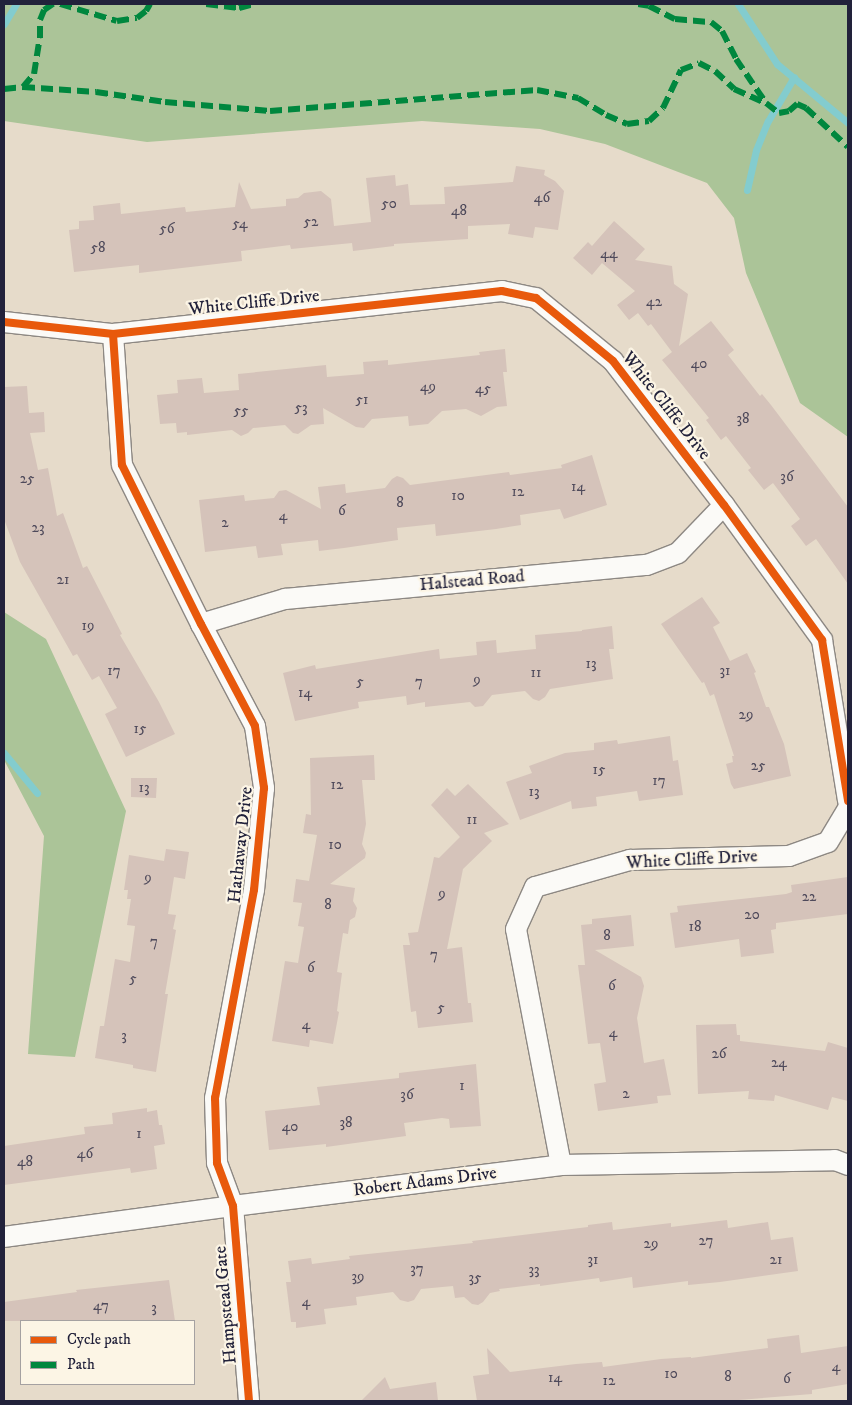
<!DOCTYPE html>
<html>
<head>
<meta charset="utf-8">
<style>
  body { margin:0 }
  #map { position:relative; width:852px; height:1405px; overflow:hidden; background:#e6dbca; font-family:"IM FELL DW Pica",serif }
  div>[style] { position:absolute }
  .forest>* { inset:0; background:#abc498 }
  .stream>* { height:7px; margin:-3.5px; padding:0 3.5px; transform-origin:3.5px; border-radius:3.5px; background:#83ccce }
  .building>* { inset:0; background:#d5c3ba }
  .roads { filter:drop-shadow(1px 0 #8d8883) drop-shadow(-1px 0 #8d8883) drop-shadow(0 1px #8d8883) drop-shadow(0 -1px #8d8883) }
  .minor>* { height:20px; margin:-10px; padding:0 10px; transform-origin:10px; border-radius:10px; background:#fbfaf7 }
  .quiet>* { height:6px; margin-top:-3px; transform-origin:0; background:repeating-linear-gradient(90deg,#00873e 0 12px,transparent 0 18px) }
  .cycleway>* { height:8px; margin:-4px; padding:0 4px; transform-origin:4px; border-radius:4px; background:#e8590c }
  span { translate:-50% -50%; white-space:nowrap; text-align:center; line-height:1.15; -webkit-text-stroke:4.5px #fcf5e5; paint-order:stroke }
  .number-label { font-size:15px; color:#4f4a5b }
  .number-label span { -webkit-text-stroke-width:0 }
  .street-label { font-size:18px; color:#22223b }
  .frame { position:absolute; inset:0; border:5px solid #22223b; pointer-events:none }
  .legend { position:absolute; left:20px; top:1320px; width:175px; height:65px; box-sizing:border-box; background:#fcf5e5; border:1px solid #a5a1a1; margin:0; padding:6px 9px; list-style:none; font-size:15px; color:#22223b }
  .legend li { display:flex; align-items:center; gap:10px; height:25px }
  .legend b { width:25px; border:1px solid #a5a1a1 }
</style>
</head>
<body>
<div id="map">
  <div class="forest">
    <div style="clip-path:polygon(4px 4px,848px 4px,848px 437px,800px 403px,746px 273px,734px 218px,707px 183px,605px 144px,540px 129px,422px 121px,147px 142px,4px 121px)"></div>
    <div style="clip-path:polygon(4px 612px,46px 639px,126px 811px,75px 1057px,28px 1054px,44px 836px,4px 760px)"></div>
  </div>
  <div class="stream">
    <div style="left:738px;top:4px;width:72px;rotate:57deg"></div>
    <div style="left:777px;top:64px;width:92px;rotate:39.7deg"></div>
    <div style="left:4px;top:24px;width:23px;rotate:-59deg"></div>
    <div style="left:747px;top:190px;width:41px;rotate:-77.3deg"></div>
    <div style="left:756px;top:150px;width:31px;rotate:-68deg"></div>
    <div style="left:768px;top:121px;width:51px;rotate:-59.4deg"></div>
    <div style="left:4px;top:753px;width:52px;rotate:50.5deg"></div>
  </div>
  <div class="building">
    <div style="clip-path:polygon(516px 166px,545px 170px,544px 175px,555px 181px,564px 191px,558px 230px,535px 227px,533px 238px,508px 234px,510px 224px,468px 226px,468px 239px,394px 244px,394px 246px,353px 251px,352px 243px,291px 249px,290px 245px,241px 251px,242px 261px,139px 273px,139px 265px,74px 272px,69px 230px,79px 229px,79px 221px,94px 220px,93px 206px,120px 203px,121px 214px,185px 207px,186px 212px,235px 207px,239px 182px,251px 209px,286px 206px,286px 199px,298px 198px,304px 193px,321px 191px,331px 199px,334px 226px,371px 222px,366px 178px,395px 175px,396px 186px,408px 184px,410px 205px,445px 204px,444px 187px,513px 182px)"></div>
    <div style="clip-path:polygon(614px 221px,645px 249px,635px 260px,672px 266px,674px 284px,688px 294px,679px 346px,711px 321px,734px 350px,728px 355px,760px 396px,762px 394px,771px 405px,848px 507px,848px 584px,816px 539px,806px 546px,791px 526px,800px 519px,773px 483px,764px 490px,748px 470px,751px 468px,726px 436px,721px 440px,706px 420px,709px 418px,662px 360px,672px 352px,651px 324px,648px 326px,638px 313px,629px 320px,617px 305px,635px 291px,602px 263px,592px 275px,573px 258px,588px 242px,592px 246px)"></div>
    <div style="clip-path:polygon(505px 349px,507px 372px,503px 372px,507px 406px,497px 407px,481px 416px,466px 409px,442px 411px,428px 424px,409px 426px,408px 416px,372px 419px,364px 428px,356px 427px,323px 408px,324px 424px,311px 425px,298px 434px,293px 433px,285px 425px,253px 428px,248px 433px,241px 436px,232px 430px,187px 435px,187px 432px,177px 433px,176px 423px,160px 424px,157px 395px,178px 393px,177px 380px,202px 378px,204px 393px,239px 390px,238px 374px,326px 365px,327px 377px,364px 374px,363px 362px,388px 360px,388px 365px,480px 355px,479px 352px)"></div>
    <div style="clip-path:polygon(27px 386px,29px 413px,44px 412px,45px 432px,30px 433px,38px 470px,48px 468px,57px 516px,63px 513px,83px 568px,87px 566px,122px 634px,120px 635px,159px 702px,175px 734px,126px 757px,105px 714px,117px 708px,99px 676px,92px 680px,77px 654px,73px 656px,20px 562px,4px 519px,4px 387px)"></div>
    <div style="clip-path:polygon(592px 455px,607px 505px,564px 519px,560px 509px,520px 515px,521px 525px,496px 529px,436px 536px,435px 524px,397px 528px,398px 540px,344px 548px,319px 551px,318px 540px,281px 544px,283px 555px,258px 558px,256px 546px,205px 552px,199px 500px,244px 495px,245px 501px,274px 498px,279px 491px,286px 490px,321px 509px,318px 487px,345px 484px,346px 493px,385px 488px,392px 479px,397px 476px,403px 478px,410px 485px,509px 472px,510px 475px,562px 468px,561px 465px)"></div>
    <div style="clip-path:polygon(702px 597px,720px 623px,713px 627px,730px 661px,747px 653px,756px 672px,754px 673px,766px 707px,769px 707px,784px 744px,791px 776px,734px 789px,731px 784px,726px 764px,733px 762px,732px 756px,734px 756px,714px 694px,710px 696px,704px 682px,702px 683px,661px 624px)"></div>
    <div style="clip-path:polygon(612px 626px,614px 649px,609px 649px,613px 679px,550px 689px,545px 697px,539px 701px,533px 699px,525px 691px,492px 695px,483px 706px,475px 707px,470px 702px,425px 707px,425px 702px,407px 705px,406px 696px,358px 702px,359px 708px,295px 721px,283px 673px,315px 665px,316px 669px,439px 649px,440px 659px,477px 655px,476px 642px,496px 640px,497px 653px,536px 649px,535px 635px,582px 631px,582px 630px)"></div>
    <div style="clip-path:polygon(670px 736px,673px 761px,678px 760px,683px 795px,639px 801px,637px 791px,596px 797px,597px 806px,572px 809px,571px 801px,520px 820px,506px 782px,532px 773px,529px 766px,565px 753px,594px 750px,594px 743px,617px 740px,618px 744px)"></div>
    <div style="clip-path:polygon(374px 755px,375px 780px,362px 780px,366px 824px,362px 844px,366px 853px,365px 858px,330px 884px,355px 888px,353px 901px,357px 908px,355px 917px,350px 920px,348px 934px,343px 933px,337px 972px,342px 973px,337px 1011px,339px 1012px,333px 1044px,310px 1040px,309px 1047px,272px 1041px,285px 961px,298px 963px,304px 927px,298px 926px,302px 903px,293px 902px,296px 879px,309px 881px,317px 835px,303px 833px,306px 814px,311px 815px,310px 758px)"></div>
    <div style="clip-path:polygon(131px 778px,157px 778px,156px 798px,131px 797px)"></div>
    <div style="clip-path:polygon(468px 784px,509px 824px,484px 833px,492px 841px,463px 869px,447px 949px,462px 947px,468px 1003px,471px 1003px,473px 1022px,418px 1028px,416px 1011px,411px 1012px,403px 945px,410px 945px,408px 933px,418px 932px,434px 857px,439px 858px,460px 837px,431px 805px,447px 788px,455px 796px)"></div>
    <div style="clip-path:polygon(166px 849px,189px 852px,185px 879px,174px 877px,168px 914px,176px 915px,173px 929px,176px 930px,165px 994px,168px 994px,156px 1072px,133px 1068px,133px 1065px,95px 1058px,100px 1026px,104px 1026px,115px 959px,130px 962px,135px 926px,127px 925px,131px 899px,127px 899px,128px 890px,124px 890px,129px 855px,164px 861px)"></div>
    <div style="clip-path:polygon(848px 877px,848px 914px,776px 923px,776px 929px,771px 930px,774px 953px,741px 957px,739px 939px,675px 948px,670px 913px,678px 912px,677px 906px,786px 894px,792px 892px,791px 885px)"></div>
    <div style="clip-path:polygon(631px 915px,634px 946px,595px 950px,641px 977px,644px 986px,637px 1018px,644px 1063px,664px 1059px,671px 1095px,657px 1096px,658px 1103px,598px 1111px,594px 1084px,606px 1082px,600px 1043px,588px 1044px,578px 965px,585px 965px,581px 925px,592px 924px,592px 919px)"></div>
    <div style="clip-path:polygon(736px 1024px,737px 1035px,740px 1035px,740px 1041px,825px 1051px,828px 1042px,848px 1048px,848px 1101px,832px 1097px,828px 1110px,775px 1095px,774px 1101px,748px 1099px,749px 1091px,698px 1094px,696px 1025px)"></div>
    <div style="clip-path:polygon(476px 1064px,481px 1126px,450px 1128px,449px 1119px,442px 1118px,404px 1123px,406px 1136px,326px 1147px,326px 1144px,269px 1150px,265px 1111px,320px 1105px,317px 1087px,399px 1078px,399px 1073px)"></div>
    <div style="clip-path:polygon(147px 1108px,147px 1112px,157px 1110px,159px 1125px,162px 1125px,165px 1144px,154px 1146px,157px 1169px,131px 1173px,130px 1168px,4px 1185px,4px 1146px,85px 1134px,84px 1127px,113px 1124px,112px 1113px)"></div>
    <div style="clip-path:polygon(727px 1220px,728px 1228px,768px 1222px,771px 1240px,793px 1237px,798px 1271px,720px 1282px,688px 1285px,688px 1281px,633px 1288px,632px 1277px,600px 1282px,599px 1278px,540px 1286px,540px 1284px,499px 1289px,500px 1291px,490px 1293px,483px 1302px,478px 1305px,472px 1304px,464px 1297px,455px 1298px,453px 1286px,421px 1289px,414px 1300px,408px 1302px,400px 1300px,393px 1292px,356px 1297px,357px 1305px,324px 1309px,326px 1324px,296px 1328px,296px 1322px,291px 1322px,286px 1282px,291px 1282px,288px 1261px,311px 1258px,312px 1264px,350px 1259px,349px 1256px,473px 1243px,472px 1241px,588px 1227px,588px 1225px,612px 1222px,613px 1230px,671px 1223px,671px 1227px)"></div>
    <div style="clip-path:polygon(169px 1280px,175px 1321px,4px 1321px,4px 1302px,77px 1292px,76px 1290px)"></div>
    <div style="clip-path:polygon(799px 1335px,801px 1353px,848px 1346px,848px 1384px,812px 1390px,812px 1394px,726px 1401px,477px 1401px,473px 1376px,489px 1374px,487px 1348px,510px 1372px,576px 1364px,602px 1362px,603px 1367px,661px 1359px,691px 1357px,691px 1358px,768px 1348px,767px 1339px)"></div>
    <div style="clip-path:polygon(385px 1377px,390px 1389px,436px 1382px,438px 1401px,361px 1401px)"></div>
  </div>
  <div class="roads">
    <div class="minor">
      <div style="left:4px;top:322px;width:110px;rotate:6.3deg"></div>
      <div style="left:113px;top:334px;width:391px;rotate:-6.3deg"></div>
      <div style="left:502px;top:291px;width:35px;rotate:12deg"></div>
      <div style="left:536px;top:298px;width:99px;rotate:39.3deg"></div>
      <div style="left:613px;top:361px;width:182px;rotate:52.4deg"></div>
      <div style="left:724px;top:505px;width:167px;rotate:54deg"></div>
      <div style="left:822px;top:640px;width:163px;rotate:80.8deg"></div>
      <div style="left:113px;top:334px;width:131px;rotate:86.1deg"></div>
      <div style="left:122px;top:465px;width:178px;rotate:63.6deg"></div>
      <div style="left:201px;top:624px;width:115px;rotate:62.1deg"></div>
      <div style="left:255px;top:726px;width:63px;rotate:81.7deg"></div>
      <div style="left:264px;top:788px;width:102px;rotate:95.6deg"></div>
      <div style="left:254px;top:890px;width:212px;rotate:100.6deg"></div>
      <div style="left:215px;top:1098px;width:65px;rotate:88.2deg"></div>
      <div style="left:217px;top:1163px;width:46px;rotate:69.6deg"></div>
      <div style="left:233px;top:1206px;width:196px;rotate:85.3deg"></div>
      <div style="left:201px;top:624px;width:88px;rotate:-16.6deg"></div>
      <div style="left:285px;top:599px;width:364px;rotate:-5.4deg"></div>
      <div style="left:647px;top:565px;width:33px;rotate:-21deg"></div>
      <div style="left:678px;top:553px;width:66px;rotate:-46.2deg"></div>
      <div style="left:561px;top:1165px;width:240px;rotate:-100.8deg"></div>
      <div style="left:516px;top:929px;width:46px;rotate:-65.7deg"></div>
      <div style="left:535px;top:887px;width:99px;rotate:-15.9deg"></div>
      <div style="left:630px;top:860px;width:159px;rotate:-1.4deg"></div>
      <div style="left:789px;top:856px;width:41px;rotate:-19.7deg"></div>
      <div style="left:828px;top:842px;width:39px;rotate:-59deg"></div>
      <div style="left:4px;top:1237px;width:231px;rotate:-7.7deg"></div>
      <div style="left:233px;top:1206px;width:331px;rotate:-7.1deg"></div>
      <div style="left:561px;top:1165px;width:274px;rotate:-1deg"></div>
      <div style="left:835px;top:1160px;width:14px;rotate:21deg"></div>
    </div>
  </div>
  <div class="quiet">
    <div style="left:60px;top:4px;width:59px;rotate:16.6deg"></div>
    <div style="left:117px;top:21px;width:20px;rotate:-9deg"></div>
    <div style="left:137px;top:18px;width:11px;rotate:-38deg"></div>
    <div style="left:146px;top:11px;width:8px;rotate:-60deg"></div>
    <div style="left:206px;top:4px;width:33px;rotate:7deg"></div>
    <div style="left:239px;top:8px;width:16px;rotate:-15deg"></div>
    <div style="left:638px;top:4px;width:11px;rotate:10deg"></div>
    <div style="left:649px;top:6px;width:29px;rotate:27deg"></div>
    <div style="left:675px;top:19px;width:36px;rotate:5deg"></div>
    <div style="left:711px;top:22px;width:14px;rotate:39deg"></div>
    <div style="left:722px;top:31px;width:31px;rotate:63deg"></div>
    <div style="left:736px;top:59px;width:53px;rotate:55.7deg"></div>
    <div style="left:766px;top:103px;width:16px;rotate:38deg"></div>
    <div style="left:779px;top:113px;width:10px;rotate:-11deg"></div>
    <div style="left:789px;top:111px;width:11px;rotate:-41deg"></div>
    <div style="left:797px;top:104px;width:10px;rotate:24deg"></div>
    <div style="left:806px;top:108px;width:57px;rotate:42.9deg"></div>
    <div style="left:23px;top:87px;width:73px;rotate:3.9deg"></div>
    <div style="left:96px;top:92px;width:70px;rotate:8.2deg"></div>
    <div style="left:165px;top:102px;width:105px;rotate:4.9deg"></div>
    <div style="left:270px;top:111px;width:268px;rotate:-4.5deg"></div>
    <div style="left:537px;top:90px;width:42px;rotate:11deg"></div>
    <div style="left:578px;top:98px;width:33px;rotate:31deg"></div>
    <div style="left:606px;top:115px;width:23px;rotate:23deg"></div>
    <div style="left:627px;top:124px;width:22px;rotate:-8deg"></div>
    <div style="left:649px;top:121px;width:19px;rotate:-43deg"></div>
    <div style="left:663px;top:108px;width:42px;rotate:-64.7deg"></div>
    <div style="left:681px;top:70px;width:19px;rotate:-21deg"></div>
    <div style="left:699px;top:63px;width:18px;rotate:27deg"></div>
    <div style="left:715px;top:71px;width:26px;rotate:43deg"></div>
    <div style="left:734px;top:89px;width:35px;rotate:24deg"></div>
    <div style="left:4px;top:89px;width:19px;rotate:-6deg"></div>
    <div style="left:23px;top:87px;width:17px;rotate:-50deg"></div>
    <div style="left:34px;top:74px;width:36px;rotate:-81deg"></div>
    <div style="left:40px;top:38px;width:18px;rotate:-90deg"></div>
    <div style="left:40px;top:20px;width:11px;rotate:-68deg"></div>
    <div style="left:44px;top:10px;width:11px;rotate:-34deg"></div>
  </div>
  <div class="cycleway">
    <div style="left:4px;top:322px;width:110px;rotate:6.3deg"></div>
    <div style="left:113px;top:334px;width:391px;rotate:-6.3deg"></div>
    <div style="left:502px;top:291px;width:35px;rotate:12deg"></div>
    <div style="left:536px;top:298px;width:99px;rotate:39.3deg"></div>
    <div style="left:613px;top:361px;width:182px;rotate:52.4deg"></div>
    <div style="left:724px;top:505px;width:167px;rotate:54deg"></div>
    <div style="left:822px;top:640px;width:163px;rotate:80.8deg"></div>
    <div style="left:113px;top:334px;width:131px;rotate:86.1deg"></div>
    <div style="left:122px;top:465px;width:178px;rotate:63.6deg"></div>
    <div style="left:201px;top:624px;width:115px;rotate:62.1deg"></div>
    <div style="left:255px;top:726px;width:63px;rotate:81.7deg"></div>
    <div style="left:264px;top:788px;width:102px;rotate:95.6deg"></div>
    <div style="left:254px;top:890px;width:212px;rotate:100.6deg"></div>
    <div style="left:215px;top:1098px;width:65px;rotate:88.2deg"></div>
    <div style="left:217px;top:1163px;width:46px;rotate:69.6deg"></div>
    <div style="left:233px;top:1206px;width:196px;rotate:85.3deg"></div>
  </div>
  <div class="number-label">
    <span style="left:542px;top:198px">46</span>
    <span style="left:389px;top:204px">50</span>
    <span style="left:459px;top:211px">48</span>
    <span style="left:311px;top:222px">52</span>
    <span style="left:240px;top:224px">54</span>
    <span style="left:167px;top:229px">56</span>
    <span style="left:98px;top:248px">58</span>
    <span style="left:609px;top:254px">44</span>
    <span style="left:654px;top:302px">42</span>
    <span style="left:699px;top:364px">40</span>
    <span style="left:428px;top:387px">49</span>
    <span style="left:483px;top:389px">45</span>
    <span style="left:362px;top:400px">51</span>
    <span style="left:301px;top:408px">53</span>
    <span style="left:241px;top:411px">55</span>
    <span style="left:743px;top:419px">38</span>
    <span style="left:787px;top:477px">36</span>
    <span style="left:27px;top:479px">25</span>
    <span style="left:578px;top:487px">14</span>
    <span style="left:518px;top:492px">12</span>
    <span style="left:458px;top:496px">10</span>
    <span style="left:400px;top:503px">8</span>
    <span style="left:342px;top:511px">6</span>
    <span style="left:283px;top:516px">4</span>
    <span style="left:225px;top:523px">2</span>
    <span style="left:38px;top:528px">23</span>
    <span style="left:63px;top:580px">21</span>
    <span style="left:88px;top:626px">19</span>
    <span style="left:591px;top:664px">13</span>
    <span style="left:114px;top:671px">17</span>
    <span style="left:725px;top:671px">31</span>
    <span style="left:536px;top:673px">11</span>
    <span style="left:477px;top:680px">9</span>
    <span style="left:360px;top:682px">5</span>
    <span style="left:419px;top:682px">7</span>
    <span style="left:305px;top:693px">14</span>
    <span style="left:746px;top:715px">29</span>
    <span style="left:140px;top:729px">15</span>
    <span style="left:758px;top:766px">25</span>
    <span style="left:599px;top:770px">15</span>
    <span style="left:659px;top:781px">17</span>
    <span style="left:337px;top:785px">12</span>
    <span style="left:144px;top:788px">13</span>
    <span style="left:534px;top:792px">13</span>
    <span style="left:472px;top:820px">11</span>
    <span style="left:335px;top:845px">10</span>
    <span style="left:148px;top:878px">9</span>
    <span style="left:442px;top:894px">9</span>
    <span style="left:809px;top:897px">22</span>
    <span style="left:328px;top:905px">8</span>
    <span style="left:752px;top:915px">20</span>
    <span style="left:695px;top:927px">18</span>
    <span style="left:607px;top:936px">8</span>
    <span style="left:154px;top:942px">7</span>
    <span style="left:434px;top:955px">7</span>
    <span style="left:311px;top:968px">6</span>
    <span style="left:133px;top:979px">5</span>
    <span style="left:612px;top:986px">6</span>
    <span style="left:441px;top:1008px">5</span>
    <span style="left:306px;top:1025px">4</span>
    <span style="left:613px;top:1033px">4</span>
    <span style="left:124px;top:1036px">3</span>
    <span style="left:719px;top:1054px">26</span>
    <span style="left:779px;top:1063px">24</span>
    <span style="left:462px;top:1086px">1</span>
    <span style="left:626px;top:1094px">2</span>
    <span style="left:407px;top:1095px">36</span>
    <span style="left:346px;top:1123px">38</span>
    <span style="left:290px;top:1127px">40</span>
    <span style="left:139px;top:1134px">1</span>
    <span style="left:85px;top:1154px">46</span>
    <span style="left:25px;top:1162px">48</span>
    <span style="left:706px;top:1241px">27</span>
    <span style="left:651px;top:1244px">29</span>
    <span style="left:593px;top:1260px">31</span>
    <span style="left:776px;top:1260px">21</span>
    <span style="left:417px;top:1269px">37</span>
    <span style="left:534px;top:1270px">33</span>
    <span style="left:358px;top:1277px">39</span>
    <span style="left:475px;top:1278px">35</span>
    <span style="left:306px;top:1302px">4</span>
    <span style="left:101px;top:1306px">47</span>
    <span style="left:154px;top:1308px">3</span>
    <span style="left:836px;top:1367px">4</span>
    <span style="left:671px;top:1374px">10</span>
    <span style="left:728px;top:1377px">8</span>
    <span style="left:555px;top:1378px">14</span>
    <span style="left:787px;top:1379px">6</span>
    <span style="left:609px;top:1381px">12</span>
  </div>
  <div class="street-label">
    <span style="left:254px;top:303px;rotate:-6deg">White Cliffe Drive</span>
    <span style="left:666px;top:406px;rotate:52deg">White Cliffe Drive</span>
    <span style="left:472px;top:581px;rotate:-5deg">Halstead Road</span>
    <span style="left:241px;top:845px;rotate:-84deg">Hathaway Drive</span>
    <span style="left:692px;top:860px;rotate:-3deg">White Cliffe Drive</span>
    <span style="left:425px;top:1182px;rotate:-7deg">Robert Adams Drive</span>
    <span style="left:226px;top:1305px;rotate:-95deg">Hampstead Gate</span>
  </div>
  <div class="frame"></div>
  <ul class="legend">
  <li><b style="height:6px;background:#e8590c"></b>Cycle path</li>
  <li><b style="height:6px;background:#00873e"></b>Path</li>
  </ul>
</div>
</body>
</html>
